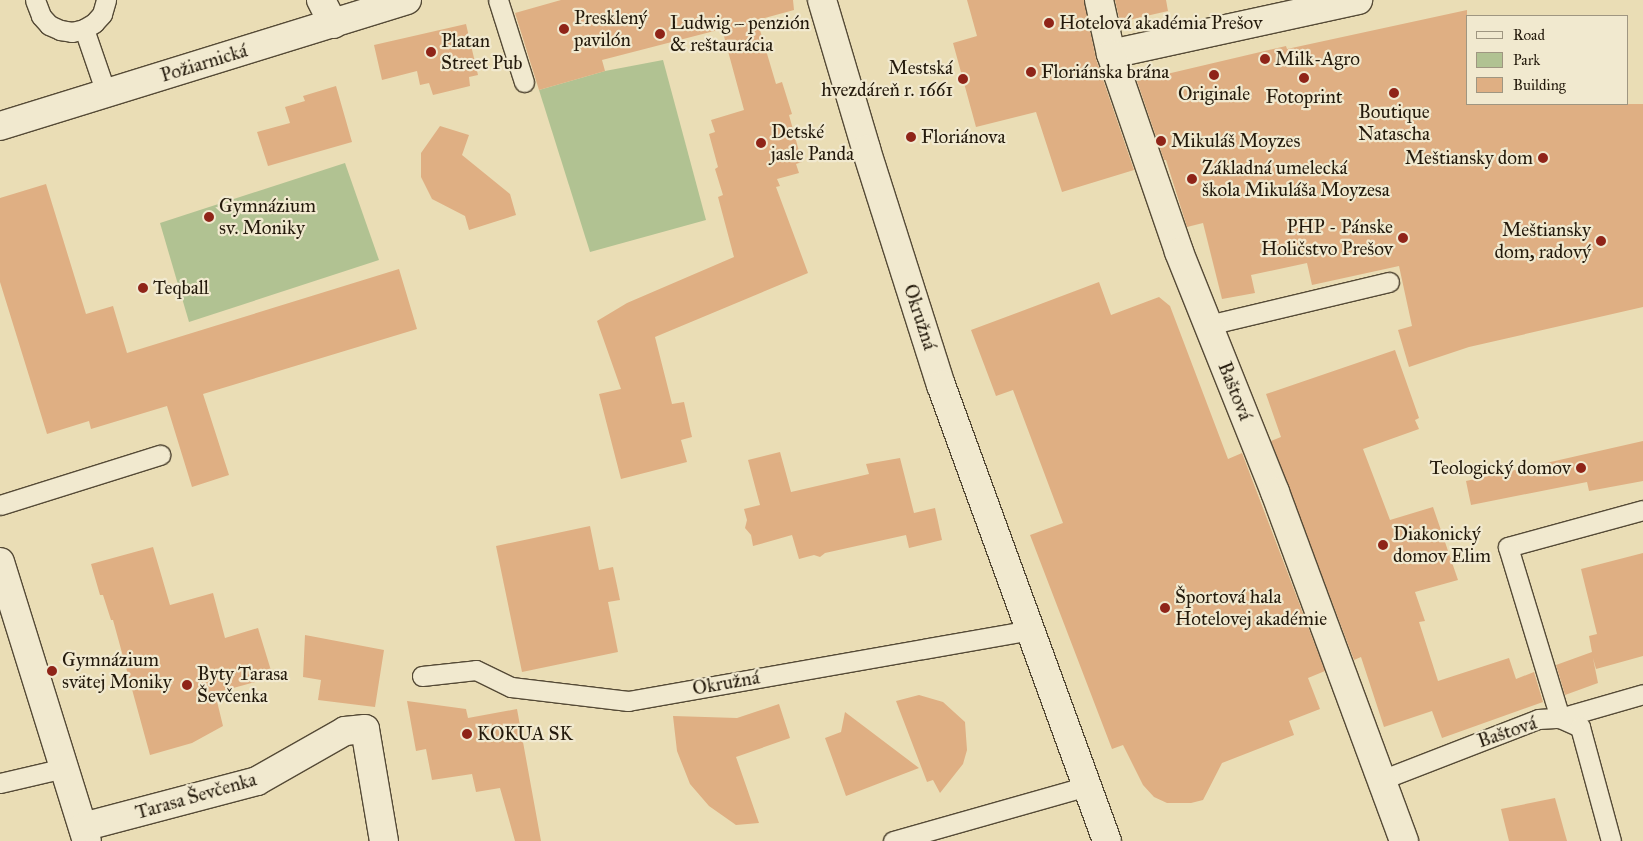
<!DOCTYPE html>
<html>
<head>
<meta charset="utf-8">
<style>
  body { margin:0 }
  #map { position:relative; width:1643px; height:841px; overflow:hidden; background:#eaddb5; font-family:"IM FELL Great Primer",serif }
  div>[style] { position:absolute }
  .green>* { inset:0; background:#b1c292 }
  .building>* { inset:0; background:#dfaf83 }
  .roads { filter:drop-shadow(1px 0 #554a36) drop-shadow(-1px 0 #554a36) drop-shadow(0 1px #554a36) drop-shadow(0 -1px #554a36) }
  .service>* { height:19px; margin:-9.5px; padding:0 9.5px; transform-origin:9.5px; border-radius:9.5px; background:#f1e9cf }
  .pedestrian>* { height:28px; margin:-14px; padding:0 14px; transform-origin:14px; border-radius:14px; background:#f1e9cf }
  .minor>* { height:28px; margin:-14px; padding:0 14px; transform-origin:14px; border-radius:14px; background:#f1e9cf }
  .dots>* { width:14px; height:14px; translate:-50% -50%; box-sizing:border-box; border:2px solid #f1e9cf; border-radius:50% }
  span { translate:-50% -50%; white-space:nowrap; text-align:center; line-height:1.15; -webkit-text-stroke:4.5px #f1e9cf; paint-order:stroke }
  .poi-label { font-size:19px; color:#23190b }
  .left { translate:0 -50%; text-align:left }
  .right { translate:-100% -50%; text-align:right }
  .street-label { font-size:19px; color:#23190b }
  .legend { position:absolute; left:1466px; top:15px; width:162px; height:90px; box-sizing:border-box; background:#f1e9cf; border:1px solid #9f9681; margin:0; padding:6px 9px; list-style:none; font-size:15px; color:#23190b }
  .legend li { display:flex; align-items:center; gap:10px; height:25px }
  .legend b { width:25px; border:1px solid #9f9681 }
</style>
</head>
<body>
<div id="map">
  <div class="green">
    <div style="clip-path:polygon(663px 60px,706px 220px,590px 252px,539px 90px,605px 71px)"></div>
    <div style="clip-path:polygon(345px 163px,379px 260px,189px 322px,160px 223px)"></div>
  </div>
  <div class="building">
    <div style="clip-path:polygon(561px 0,793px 0,794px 10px,757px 20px,776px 84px,782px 82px,792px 114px,789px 115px,802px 162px,796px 164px,799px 173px,777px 179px,780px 186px,776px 187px,808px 273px,655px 337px,672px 404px,684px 402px,692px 437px,681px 440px,687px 462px,621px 479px,599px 394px,621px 389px,597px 321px,627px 303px,734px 257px,718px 197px,723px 195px,715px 169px,718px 167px,709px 134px,715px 132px,711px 120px,744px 110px,722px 29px,602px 60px,605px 71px,539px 90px,515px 13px)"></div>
    <div style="clip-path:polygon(967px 0,1084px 0,1096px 59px,1134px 170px,1062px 192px,1036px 112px,976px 127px,953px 43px,977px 36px)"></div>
    <div style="clip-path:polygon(1115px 0,1166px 0,1168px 11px,1120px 22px)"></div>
    <div style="clip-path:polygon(1467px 10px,1467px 104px,1643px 104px,1643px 307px,1469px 347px,1409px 367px,1398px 330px,1412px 326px,1399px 266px,1312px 285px,1307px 263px,1251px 275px,1255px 293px,1222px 299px,1203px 223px,1187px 227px,1166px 160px,1164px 160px,1137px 81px,1286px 46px,1287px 49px)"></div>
    <div style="clip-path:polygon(466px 24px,478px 75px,469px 77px,470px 86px,433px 95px,429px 83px,420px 85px,417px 71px,382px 80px,374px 45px)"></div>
    <div style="clip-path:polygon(336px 86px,352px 142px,268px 166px,257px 132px,290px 123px,285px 107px,305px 101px,303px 96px)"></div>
    <div style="clip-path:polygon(440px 126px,469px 135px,462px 155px,510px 194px,516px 215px,469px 230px,465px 216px,432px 199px,421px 177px,421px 153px)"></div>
    <div style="clip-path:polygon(46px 184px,86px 314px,113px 306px,127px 353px,399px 269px,417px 329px,203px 394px,229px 475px,192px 487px,167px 406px,91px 429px,89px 421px,47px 434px,0 282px,0 198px)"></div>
    <div style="clip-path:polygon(1099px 282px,1111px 315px,1159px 297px,1170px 306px,1228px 459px,1242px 453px,1325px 671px,1308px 678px,1320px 709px,1289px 721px,1294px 735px,1222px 763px,1203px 800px,1191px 803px,1167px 803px,1154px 797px,1143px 785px,1123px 745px,1112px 749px,1030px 535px,1063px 523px,1013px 390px,996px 396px,971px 330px)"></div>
    <div style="clip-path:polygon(1395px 350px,1419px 418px,1415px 420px,1419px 429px,1363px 449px,1390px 520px,1433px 507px,1458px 580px,1415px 592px,1425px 621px,1419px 622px,1438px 681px,1509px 658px,1516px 679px,1534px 672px,1543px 702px,1442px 738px,1432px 711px,1384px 727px,1361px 657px,1354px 660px,1271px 441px,1281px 437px,1266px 394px)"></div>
    <div style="clip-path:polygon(1643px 441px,1643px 481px,1589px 491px,1587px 482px,1471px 505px,1466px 481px)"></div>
    <div style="clip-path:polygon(780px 452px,791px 492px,869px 474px,866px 464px,900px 458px,914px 513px,935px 508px,942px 540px,909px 548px,906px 535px,825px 553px,820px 557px,814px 555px,799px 559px,792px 535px,753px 546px,751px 535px,745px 528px,747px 520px,744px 509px,760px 505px,748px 460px)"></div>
    <div style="clip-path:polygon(590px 526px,599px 570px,613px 567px,620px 600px,608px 602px,618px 652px,522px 672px,496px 546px)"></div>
    <div style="clip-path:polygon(153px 547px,170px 605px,213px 593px,225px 638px,258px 628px,273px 677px,215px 693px,223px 726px,192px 743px,150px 755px,113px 620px,111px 620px,103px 595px,100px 595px,91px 564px)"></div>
    <div style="clip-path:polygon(1643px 553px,1643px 656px,1596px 669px,1593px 658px,1598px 683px,1565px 695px,1556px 665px,1592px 652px,1589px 636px,1597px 634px,1581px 569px)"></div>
    <div style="clip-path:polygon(305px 635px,384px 650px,375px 707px,318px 700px,321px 680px,303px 677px)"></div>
    <div style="clip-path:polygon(919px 695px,943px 702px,965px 722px,967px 750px,963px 764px,940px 793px,933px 780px,927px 782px,896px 701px)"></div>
    <div style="clip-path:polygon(407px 701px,466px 709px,468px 718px,517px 709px,541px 841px,515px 841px,500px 788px,476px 792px,472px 774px,432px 780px,426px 749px,416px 751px)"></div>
    <div style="clip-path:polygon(779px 704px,790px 738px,736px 757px,759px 823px,736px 825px,709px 806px,690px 784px,677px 751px,673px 716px,737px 718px)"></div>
    <div style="clip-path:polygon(845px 712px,919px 768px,846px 796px,825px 738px,841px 732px)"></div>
    <div style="clip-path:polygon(1555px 798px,1567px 841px,1509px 841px,1501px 809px)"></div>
  </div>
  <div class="roads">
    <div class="service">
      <div style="left:35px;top:0;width:17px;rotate:69deg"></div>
      <div style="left:41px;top:16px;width:12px;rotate:48deg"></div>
      <div style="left:49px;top:25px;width:12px;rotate:24deg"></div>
      <div style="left:60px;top:30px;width:12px;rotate:9deg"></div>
      <div style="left:72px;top:32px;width:12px;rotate:-14deg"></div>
      <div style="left:84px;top:29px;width:12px;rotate:-31deg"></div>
      <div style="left:94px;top:23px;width:12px;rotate:-48deg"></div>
      <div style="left:102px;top:14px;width:15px;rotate:-74deg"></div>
      <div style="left:498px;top:0;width:86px;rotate:72.4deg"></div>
      <div style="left:84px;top:29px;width:68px;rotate:71deg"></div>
      <div style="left:1208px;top:325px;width:186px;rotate:-13.4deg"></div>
      <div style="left:0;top:505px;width:168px;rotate:-17.4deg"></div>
      <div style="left:1643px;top:510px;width:140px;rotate:164.7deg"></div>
      <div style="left:1508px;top:547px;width:179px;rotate:73.1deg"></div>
      <div style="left:1560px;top:718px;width:86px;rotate:-16.1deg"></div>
      <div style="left:422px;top:676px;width:54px;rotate:-6.3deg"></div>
      <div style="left:476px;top:670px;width:39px;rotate:26deg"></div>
      <div style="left:511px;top:687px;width:118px;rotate:6.8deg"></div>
      <div style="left:628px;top:701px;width:410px;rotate:-10deg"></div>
      <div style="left:1381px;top:780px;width:168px;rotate:-21.2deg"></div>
      <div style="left:1538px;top:719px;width:22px;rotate:-3deg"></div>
      <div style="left:1560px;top:718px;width:22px;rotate:24deg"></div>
      <div style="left:1580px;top:727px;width:118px;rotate:74.8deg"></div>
      <div style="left:0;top:783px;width:66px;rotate:-13.2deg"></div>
      <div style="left:893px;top:841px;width:203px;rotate:-15.8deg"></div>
    </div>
    <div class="pedestrian">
      <div style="left:1111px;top:54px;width:253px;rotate:-12.3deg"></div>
    </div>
    <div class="minor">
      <div style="left:321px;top:0;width:27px;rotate:63deg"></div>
      <div style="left:822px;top:0;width:155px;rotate:73.5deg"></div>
      <div style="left:866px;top:149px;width:248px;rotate:72.4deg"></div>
      <div style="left:941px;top:385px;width:485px;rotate:70deg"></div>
      <div style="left:1099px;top:0;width:55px;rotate:77.5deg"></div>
      <div style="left:1111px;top:54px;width:209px;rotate:71deg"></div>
      <div style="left:1179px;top:252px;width:258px;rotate:68.2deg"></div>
      <div style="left:1275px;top:492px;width:372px;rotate:69.7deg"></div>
      <div style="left:0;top:126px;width:426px;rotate:-17.2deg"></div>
      <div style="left:0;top:562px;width:292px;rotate:72.7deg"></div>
      <div style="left:83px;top:827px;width:180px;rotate:-14.8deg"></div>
      <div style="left:257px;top:781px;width:101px;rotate:-29.6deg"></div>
      <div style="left:345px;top:731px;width:20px;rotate:-6deg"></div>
      <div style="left:365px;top:729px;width:114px;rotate:80.4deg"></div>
    </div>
  </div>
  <div class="dots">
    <div style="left:1049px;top:23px;background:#8f2418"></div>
    <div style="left:564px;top:29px;background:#8f2418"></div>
    <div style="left:660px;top:34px;background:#8f2418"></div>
    <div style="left:431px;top:52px;background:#8f2418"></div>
    <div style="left:1265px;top:59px;background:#8f2418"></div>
    <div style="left:1031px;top:72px;background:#8f2418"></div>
    <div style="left:1214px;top:75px;background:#8f2418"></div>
    <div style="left:1304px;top:78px;background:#8f2418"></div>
    <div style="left:963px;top:79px;background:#8f2418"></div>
    <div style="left:1394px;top:93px;background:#8f2418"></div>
    <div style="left:911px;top:137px;background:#8f2418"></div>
    <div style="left:1161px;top:141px;background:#8f2418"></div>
    <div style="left:761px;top:143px;background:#8f2418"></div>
    <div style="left:1543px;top:158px;background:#8f2418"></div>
    <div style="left:1192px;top:179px;background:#8f2418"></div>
    <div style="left:209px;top:217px;background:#8f2418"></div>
    <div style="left:1403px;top:238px;background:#8f2418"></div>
    <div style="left:1601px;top:241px;background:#8f2418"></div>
    <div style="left:143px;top:288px;background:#8f2418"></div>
    <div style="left:1581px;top:468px;background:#8f2418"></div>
    <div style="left:1383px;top:545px;background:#8f2418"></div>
    <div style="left:1165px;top:608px;background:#8f2418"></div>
    <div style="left:52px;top:671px;background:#8f2418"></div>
    <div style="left:187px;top:685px;background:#8f2418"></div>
    <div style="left:467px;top:734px;background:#8f2418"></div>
  </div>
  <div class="poi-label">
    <span class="left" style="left:574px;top:29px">Presklený<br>pavilón</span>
    <span class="left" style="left:670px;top:34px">Ludwig – penzión<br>&amp; reštaurácia</span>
    <span class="left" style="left:1059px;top:23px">Hotelová akadémia Prešov</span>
    <span class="left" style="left:441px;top:52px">Platan<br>Street Pub</span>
    <span class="left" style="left:1275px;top:59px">Milk-Agro</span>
    <span class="right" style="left:953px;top:79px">Mestská<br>hvezdáreň r. 1661</span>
    <span class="left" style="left:1041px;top:72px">Floriánska brána</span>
    <span style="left:1214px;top:94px">Originale</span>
    <span style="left:1304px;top:97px">Fotoprint</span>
    <span style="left:1394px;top:123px">Boutique<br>Natascha</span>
    <span class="left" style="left:771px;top:143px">Detské<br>jasle Panda</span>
    <span class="left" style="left:921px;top:137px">Floriánova</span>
    <span class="left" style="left:1171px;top:141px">Mikuláš Moyzes</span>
    <span class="right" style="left:1533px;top:158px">Meštiansky dom</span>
    <span class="left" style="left:1202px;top:179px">Základná umelecká<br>škola Mikuláša Moyzesa</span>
    <span class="left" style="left:219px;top:217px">Gymnázium<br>sv. Moniky</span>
    <span class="right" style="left:1393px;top:238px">PHP - Pánske<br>Holičstvo Prešov</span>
    <span class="right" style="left:1591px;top:241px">Meštiansky<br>dom, radový</span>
    <span class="left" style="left:153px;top:288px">Teqball</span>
    <span class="right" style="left:1571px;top:468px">Teologický domov</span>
    <span class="left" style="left:1393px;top:545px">Diakonický<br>domov Elim</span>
    <span class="left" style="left:1175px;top:608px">Športová hala<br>Hotelovej akadémie</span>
    <span class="left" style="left:62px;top:671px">Gymnázium<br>svätej Moniky</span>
    <span class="left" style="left:197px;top:685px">Byty Tarasa<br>Ševčenka</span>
    <span class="left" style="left:477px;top:734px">KOKUA SK</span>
  </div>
  <div class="street-label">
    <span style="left:204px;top:63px;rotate:-17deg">Požiarnická</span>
    <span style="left:920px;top:317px;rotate:72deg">Okružná</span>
    <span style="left:1235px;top:391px;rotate:68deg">Baštová</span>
    <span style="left:726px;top:683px;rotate:-10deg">Okružná</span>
    <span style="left:1507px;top:732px;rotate:-19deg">Baštová</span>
    <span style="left:196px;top:796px;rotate:-16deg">Tarasa Ševčenka</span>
  </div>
  <ul class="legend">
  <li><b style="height:6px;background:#f1e9cf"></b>Road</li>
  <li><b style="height:14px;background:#b1c292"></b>Park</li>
  <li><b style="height:14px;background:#dfaf83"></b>Building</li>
  </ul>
</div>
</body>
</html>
